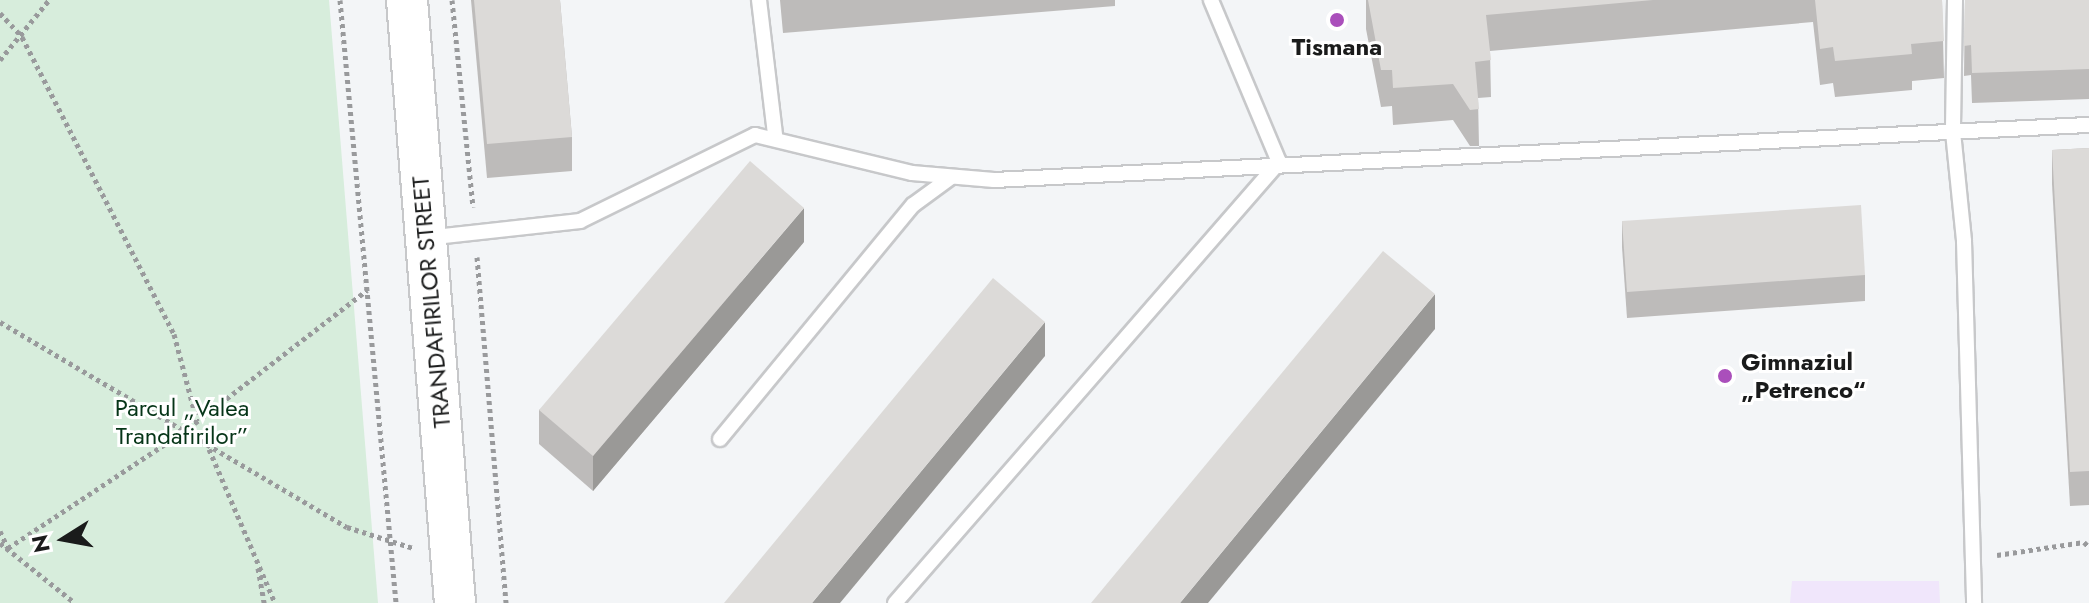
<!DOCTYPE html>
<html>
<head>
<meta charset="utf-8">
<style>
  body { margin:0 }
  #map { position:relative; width:2089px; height:603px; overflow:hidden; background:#f3f5f7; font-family:Jost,sans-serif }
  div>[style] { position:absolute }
  .industrial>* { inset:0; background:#f0e6fb }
  .green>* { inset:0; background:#d7eddc }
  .path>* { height:5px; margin-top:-2.5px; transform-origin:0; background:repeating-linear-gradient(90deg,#999a9c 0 4px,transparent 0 8px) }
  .roads { filter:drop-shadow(2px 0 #c7c8ca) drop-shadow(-2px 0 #c7c8ca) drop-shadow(0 2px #c7c8ca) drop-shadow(0 -2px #c7c8ca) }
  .service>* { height:14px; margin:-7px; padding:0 7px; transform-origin:7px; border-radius:7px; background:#fff }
  .secondary>* { height:40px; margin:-20px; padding:0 20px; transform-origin:20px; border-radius:20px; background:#fff }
  .wall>* { inset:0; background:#bdbbba }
  .shaded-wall>* { inset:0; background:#9a9997 }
  .building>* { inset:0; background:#dcdad8 }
  .dots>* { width:22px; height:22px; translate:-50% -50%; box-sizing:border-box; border:4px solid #fff; border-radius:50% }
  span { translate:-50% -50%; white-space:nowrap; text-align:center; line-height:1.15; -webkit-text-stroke:6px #fff; paint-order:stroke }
  .poi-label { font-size:24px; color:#1a1b1b; font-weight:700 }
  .left { translate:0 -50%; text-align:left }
  .street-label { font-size:24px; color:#1a1b1b }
  .park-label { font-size:24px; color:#063518 }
  .north { position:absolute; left:24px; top:499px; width:80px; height:80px; -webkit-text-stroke:6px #fff; paint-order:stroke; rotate:259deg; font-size:22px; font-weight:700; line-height:32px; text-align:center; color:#1a1b1b }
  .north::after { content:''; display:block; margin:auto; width:28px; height:36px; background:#1a1b1b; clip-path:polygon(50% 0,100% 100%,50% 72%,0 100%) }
</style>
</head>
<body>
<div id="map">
  <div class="industrial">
    <div style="clip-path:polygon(1792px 581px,1939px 581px,1940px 603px,1790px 603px)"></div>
  </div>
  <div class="green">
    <div style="clip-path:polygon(0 0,329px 0,378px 603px,0 603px)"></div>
  </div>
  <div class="path">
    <div style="left:340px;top:0;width:606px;rotate:84.69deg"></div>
    <div style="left:452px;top:0;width:208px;rotate:84.2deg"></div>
    <div style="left:0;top:13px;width:33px;rotate:47deg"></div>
    <div style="left:22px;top:37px;width:334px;rotate:62.9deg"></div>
    <div style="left:174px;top:334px;width:90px;rotate:75.2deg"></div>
    <div style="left:0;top:60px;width:77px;rotate:-50.8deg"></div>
    <div style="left:477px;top:257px;width:347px;rotate:85.2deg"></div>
    <div style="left:0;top:322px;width:403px;rotate:30.6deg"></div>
    <div style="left:347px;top:527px;width:69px;rotate:17.7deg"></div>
    <div style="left:209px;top:449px;width:168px;rotate:66.8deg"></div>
    <div style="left:0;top:531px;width:19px;rotate:65deg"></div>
    <div style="left:8px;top:548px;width:209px;rotate:-33.5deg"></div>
    <div style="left:182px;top:433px;width:234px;rotate:-37.7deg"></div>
    <div style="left:0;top:543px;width:96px;rotate:38.7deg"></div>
    <div style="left:1997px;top:555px;width:88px;rotate:-8.5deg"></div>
    <div style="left:2084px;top:542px;width:7px;rotate:45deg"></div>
    <div style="left:258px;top:568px;width:36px;rotate:80deg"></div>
  </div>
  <div class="roads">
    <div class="service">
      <div style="left:759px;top:0;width:136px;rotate:83.2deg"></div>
      <div style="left:1955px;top:0;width:132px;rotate:90.9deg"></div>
      <div style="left:1953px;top:132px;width:110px;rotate:84.2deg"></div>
      <div style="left:1964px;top:241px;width:362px;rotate:88.4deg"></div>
      <div style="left:426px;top:238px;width:155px;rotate:-6.3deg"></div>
      <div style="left:580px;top:221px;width:195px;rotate:-26.2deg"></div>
      <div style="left:755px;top:135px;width:162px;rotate:13.6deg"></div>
      <div style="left:912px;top:173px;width:82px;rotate:4.9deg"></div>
      <div style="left:994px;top:180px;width:1096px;rotate:-2.88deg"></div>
      <div style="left:720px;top:439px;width:303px;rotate:-50.5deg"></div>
      <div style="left:913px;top:205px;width:46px;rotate:-36.1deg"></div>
      <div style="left:895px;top:603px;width:585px;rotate:-48.95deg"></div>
      <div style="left:1279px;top:162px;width:176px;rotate:-112.8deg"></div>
    </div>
    <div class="secondary">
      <div style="left:407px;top:0;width:605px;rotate:85.45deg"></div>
    </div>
  </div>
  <div class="wall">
    <div style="clip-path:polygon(471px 0,560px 0,572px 137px,572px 171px,487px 178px)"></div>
    <div style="clip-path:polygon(780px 0,1115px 0,1115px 6px,783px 33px)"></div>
    <div style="clip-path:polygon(1366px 0,1942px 0,1944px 78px,1912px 81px,1912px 90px,1835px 97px,1833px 83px,1820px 85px,1813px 22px,1490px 51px,1491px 97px,1478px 98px,1479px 146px,1470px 146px,1453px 120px,1393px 125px,1392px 106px,1381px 107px,1366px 29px)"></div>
    <div style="clip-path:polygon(1965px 0,2089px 0,2089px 99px,1972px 103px,1971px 75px,1964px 76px)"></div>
    <div style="clip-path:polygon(2089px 148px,2089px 505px,2070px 506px,2052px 184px,2052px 150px)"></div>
    <div style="clip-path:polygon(1622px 221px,1865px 275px,1865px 301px,1627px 318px,1622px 247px)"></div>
    <div style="clip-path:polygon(804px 242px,593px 491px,539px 444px,539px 410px)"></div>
  </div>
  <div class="shaded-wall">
    <div style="clip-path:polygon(804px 208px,804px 242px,593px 491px,593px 456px)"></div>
    <div style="clip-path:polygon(1435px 294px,1435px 329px,1208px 603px,1180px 603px)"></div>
    <div style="clip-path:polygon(1045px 322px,1045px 356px,840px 603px,812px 603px)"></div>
  </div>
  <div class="building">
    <div style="clip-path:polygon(474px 0,560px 0,572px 137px,487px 144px)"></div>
    <div style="clip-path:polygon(1368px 0,1653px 0,1486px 15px,1491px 60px,1475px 62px,1479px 109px,1470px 110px,1453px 84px,1393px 88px,1392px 70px,1381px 70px)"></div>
    <div style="clip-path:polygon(1815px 0,1942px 0,1944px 41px,1911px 44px,1912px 54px,1835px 61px,1833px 47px,1820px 49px)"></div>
    <div style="clip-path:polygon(1965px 0,2089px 0,2089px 69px,1972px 73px,1971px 45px,1964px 46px)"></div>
    <div style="clip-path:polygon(2089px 148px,2089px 471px,2070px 472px,2052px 150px)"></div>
    <div style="clip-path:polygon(750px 161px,804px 208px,593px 456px,539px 410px)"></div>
    <div style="clip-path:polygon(1861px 205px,1865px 275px,1627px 292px,1622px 221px)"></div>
    <div style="clip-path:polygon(1383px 251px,1435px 294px,1180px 603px,1091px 603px)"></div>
    <div style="clip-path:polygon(993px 278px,1045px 322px,812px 603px,724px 603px)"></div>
  </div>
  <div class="dots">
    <div style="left:1337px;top:20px;background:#aa4fbb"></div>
    <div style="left:1725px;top:376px;background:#aa4fbb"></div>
  </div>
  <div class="poi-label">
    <span style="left:1337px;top:47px">Tismana</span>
    <span class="left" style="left:1741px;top:376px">Gimnaziul<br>„Petrenco“</span>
  </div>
  <div class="street-label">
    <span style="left:431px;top:302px;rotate:-95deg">TRANDAFIRILOR STREET</span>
  </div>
  <div class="park-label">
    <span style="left:182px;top:422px">Parcul „Valea<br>Trandafirilor”</span>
  </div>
  <div class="north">N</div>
</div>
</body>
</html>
